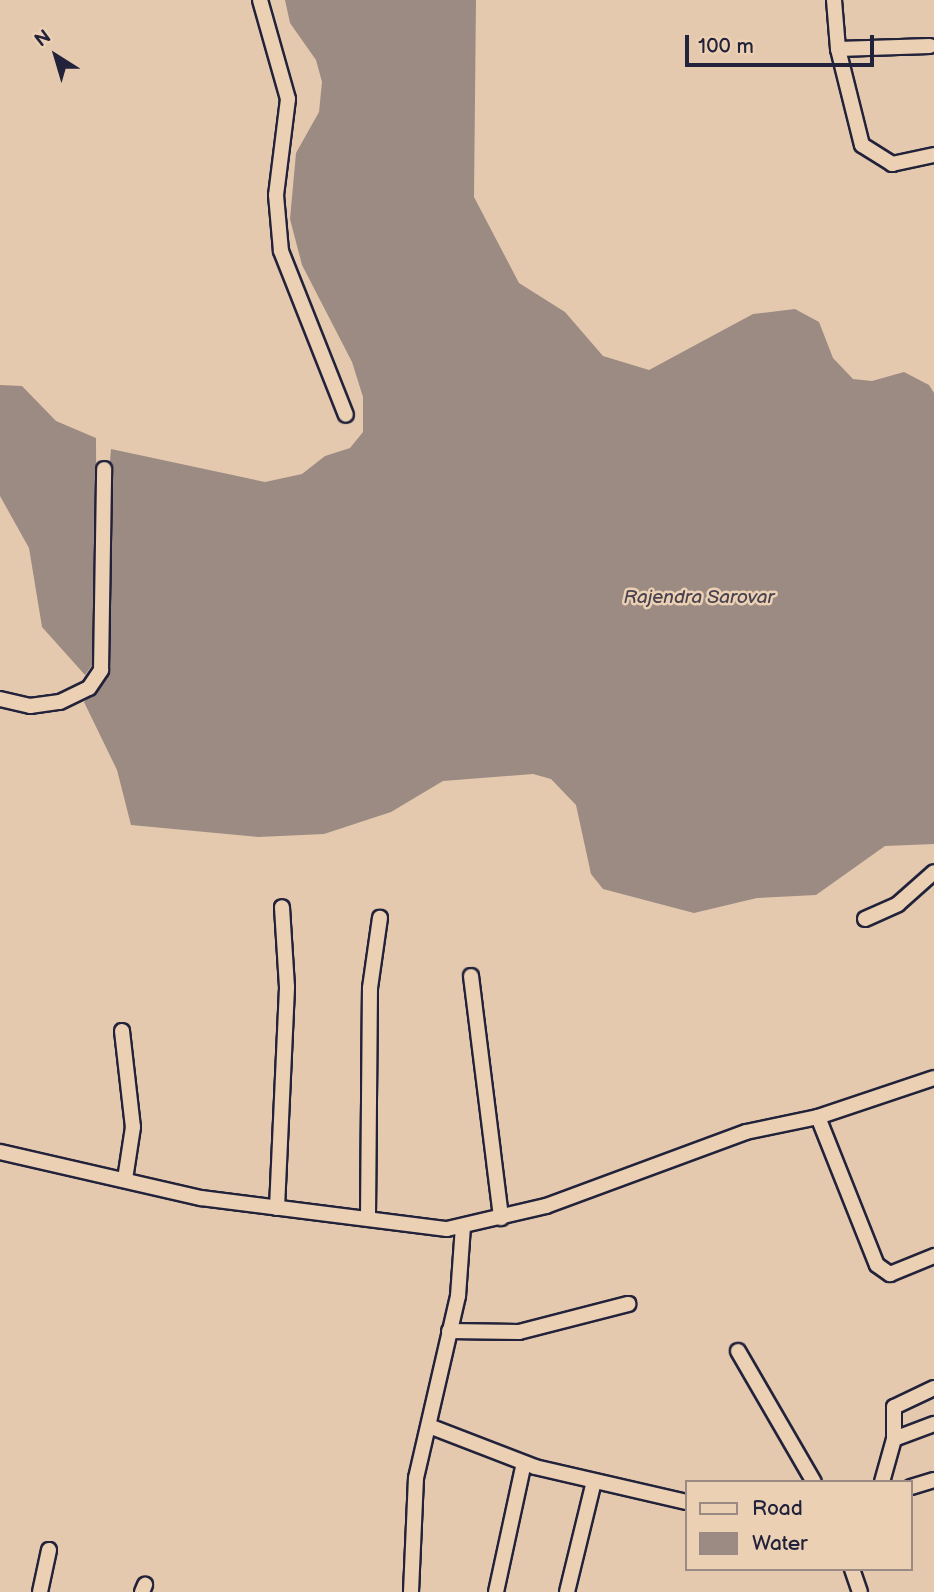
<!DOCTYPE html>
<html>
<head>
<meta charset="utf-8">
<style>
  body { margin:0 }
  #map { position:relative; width:934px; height:1592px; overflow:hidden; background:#e4c9ae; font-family:"Balsamiq Sans",sans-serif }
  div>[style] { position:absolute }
  .water>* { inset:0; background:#9c8b83 }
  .roads { filter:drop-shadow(2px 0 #22223b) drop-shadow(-2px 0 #22223b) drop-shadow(0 2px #22223b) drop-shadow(0 -2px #22223b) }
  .minor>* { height:14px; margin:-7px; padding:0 7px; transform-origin:7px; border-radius:7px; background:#ecd0b3 }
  span { translate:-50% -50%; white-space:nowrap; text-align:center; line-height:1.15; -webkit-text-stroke:5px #ecd0b3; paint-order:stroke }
  .water-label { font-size:19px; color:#474251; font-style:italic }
  .legend { position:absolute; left:685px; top:1480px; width:228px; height:91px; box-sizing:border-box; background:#ecd0b3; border:2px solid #9b8a83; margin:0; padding:9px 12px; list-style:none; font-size:21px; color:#22223b }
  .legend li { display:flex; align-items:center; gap:14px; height:35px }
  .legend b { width:35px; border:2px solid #9b8a83 }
  .north { position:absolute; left:21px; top:21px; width:70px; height:70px; -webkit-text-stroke:5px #ecd0b3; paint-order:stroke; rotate:323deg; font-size:19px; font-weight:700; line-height:28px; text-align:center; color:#22223b }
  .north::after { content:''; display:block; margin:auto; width:24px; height:32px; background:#22223b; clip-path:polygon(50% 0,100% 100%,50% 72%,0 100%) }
  .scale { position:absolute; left:685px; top:35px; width:189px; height:32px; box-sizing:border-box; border:4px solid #22223b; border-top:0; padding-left:9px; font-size:21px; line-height:24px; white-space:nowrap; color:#22223b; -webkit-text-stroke:5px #ecd0b3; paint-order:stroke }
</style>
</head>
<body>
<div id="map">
  <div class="water">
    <div style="clip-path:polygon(285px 0,476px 0,474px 197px,519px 283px,565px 312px,603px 356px,649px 370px,753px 314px,795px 309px,819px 322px,833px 358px,853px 379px,872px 381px,904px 372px,929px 385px,934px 393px,934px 844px,885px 846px,816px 895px,757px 898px,694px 913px,603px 889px,591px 874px,576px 805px,551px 779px,533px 774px,443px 781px,391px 812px,324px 834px,258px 837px,131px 825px,117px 770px,84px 702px,102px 683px,110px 662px,103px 551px,111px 449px,265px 482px,302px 474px,325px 456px,350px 448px,363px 432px,363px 397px,352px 362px,302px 265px,290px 219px,296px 153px,319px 112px,322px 82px,316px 60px,290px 23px)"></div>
    <div style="clip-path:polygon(0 385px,22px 386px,56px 421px,96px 438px,97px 658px,85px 675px,42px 627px,29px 548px,0 496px)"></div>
  </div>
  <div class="roads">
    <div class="minor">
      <div style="left:260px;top:0;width:103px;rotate:74.2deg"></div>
      <div style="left:288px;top:99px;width:97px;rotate:97.1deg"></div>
      <div style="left:276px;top:195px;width:56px;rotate:84.9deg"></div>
      <div style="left:281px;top:251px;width:176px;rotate:68.4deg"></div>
      <div style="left:834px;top:0;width:49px;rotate:85.3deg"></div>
      <div style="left:838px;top:49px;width:99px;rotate:76deg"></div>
      <div style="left:862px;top:145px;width:36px;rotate:32deg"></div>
      <div style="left:892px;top:164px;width:43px;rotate:-12.1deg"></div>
      <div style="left:838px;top:49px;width:92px;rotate:-1.9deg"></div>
      <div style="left:0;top:699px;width:31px;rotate:13deg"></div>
      <div style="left:30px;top:706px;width:30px;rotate:-8deg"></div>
      <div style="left:60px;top:702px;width:32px;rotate:-26deg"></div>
      <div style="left:89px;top:688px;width:22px;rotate:-56deg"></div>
      <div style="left:101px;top:670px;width:201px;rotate:-89.1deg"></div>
      <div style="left:865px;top:919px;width:36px;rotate:-24deg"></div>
      <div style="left:898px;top:904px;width:48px;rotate:-41.6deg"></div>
      <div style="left:471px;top:976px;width:244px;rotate:82.9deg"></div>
      <div style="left:122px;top:1031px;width:97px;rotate:83.5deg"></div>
      <div style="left:133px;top:1127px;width:53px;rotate:98.7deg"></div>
      <div style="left:818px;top:1117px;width:159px;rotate:68.3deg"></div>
      <div style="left:877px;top:1265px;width:16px;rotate:35deg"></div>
      <div style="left:890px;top:1274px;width:48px;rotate:-22.2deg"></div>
      <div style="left:0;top:1152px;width:206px;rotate:12.9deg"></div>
      <div style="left:201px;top:1198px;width:248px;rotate:7.2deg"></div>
      <div style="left:447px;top:1229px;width:102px;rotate:-13.1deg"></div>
      <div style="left:546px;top:1206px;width:213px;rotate:-20.3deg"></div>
      <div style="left:746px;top:1132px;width:74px;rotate:-11.8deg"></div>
      <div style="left:818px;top:1117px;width:122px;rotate:-18.6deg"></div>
      <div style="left:277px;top:1208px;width:221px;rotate:-87.4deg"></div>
      <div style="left:287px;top:987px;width:80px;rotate:-93.6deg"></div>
      <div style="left:368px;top:1215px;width:227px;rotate:-89.5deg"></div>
      <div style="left:370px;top:988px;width:71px;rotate:-81.9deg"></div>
      <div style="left:449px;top:1331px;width:70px;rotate:0.8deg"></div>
      <div style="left:519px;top:1332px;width:113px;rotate:-14.4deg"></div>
      <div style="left:738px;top:1351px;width:151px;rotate:59.9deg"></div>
      <div style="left:429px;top:1426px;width:114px;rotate:21.1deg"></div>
      <div style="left:535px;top:1467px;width:156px;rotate:13deg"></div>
      <div style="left:894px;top:1439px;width:43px;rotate:-20.6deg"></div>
      <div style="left:882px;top:1482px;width:45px;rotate:-74.4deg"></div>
      <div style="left:894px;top:1439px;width:32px;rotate:-90deg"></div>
      <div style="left:894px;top:1407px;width:44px;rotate:-25.4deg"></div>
      <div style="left:911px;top:1487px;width:24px;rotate:-17deg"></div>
      <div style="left:852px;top:1569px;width:24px;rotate:71deg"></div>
      <div style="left:40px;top:1592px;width:43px;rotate:-77.9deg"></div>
      <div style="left:142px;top:1592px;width:8px;rotate:-67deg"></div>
      <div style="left:411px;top:1592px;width:114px;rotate:-87.5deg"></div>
      <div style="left:416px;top:1478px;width:187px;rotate:-77deg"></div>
      <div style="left:458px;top:1296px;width:69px;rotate:-85.9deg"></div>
      <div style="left:496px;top:1592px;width:132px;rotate:-77.8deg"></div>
      <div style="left:567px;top:1592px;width:114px;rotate:-76.3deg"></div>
    </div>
  </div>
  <div class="water-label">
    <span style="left:699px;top:598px">Rajendra Sarovar</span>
  </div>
  <ul class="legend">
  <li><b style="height:9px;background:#ecd0b3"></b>Road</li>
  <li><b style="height:19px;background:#9c8b83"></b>Water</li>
  </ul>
  <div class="north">N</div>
  <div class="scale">100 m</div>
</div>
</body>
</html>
